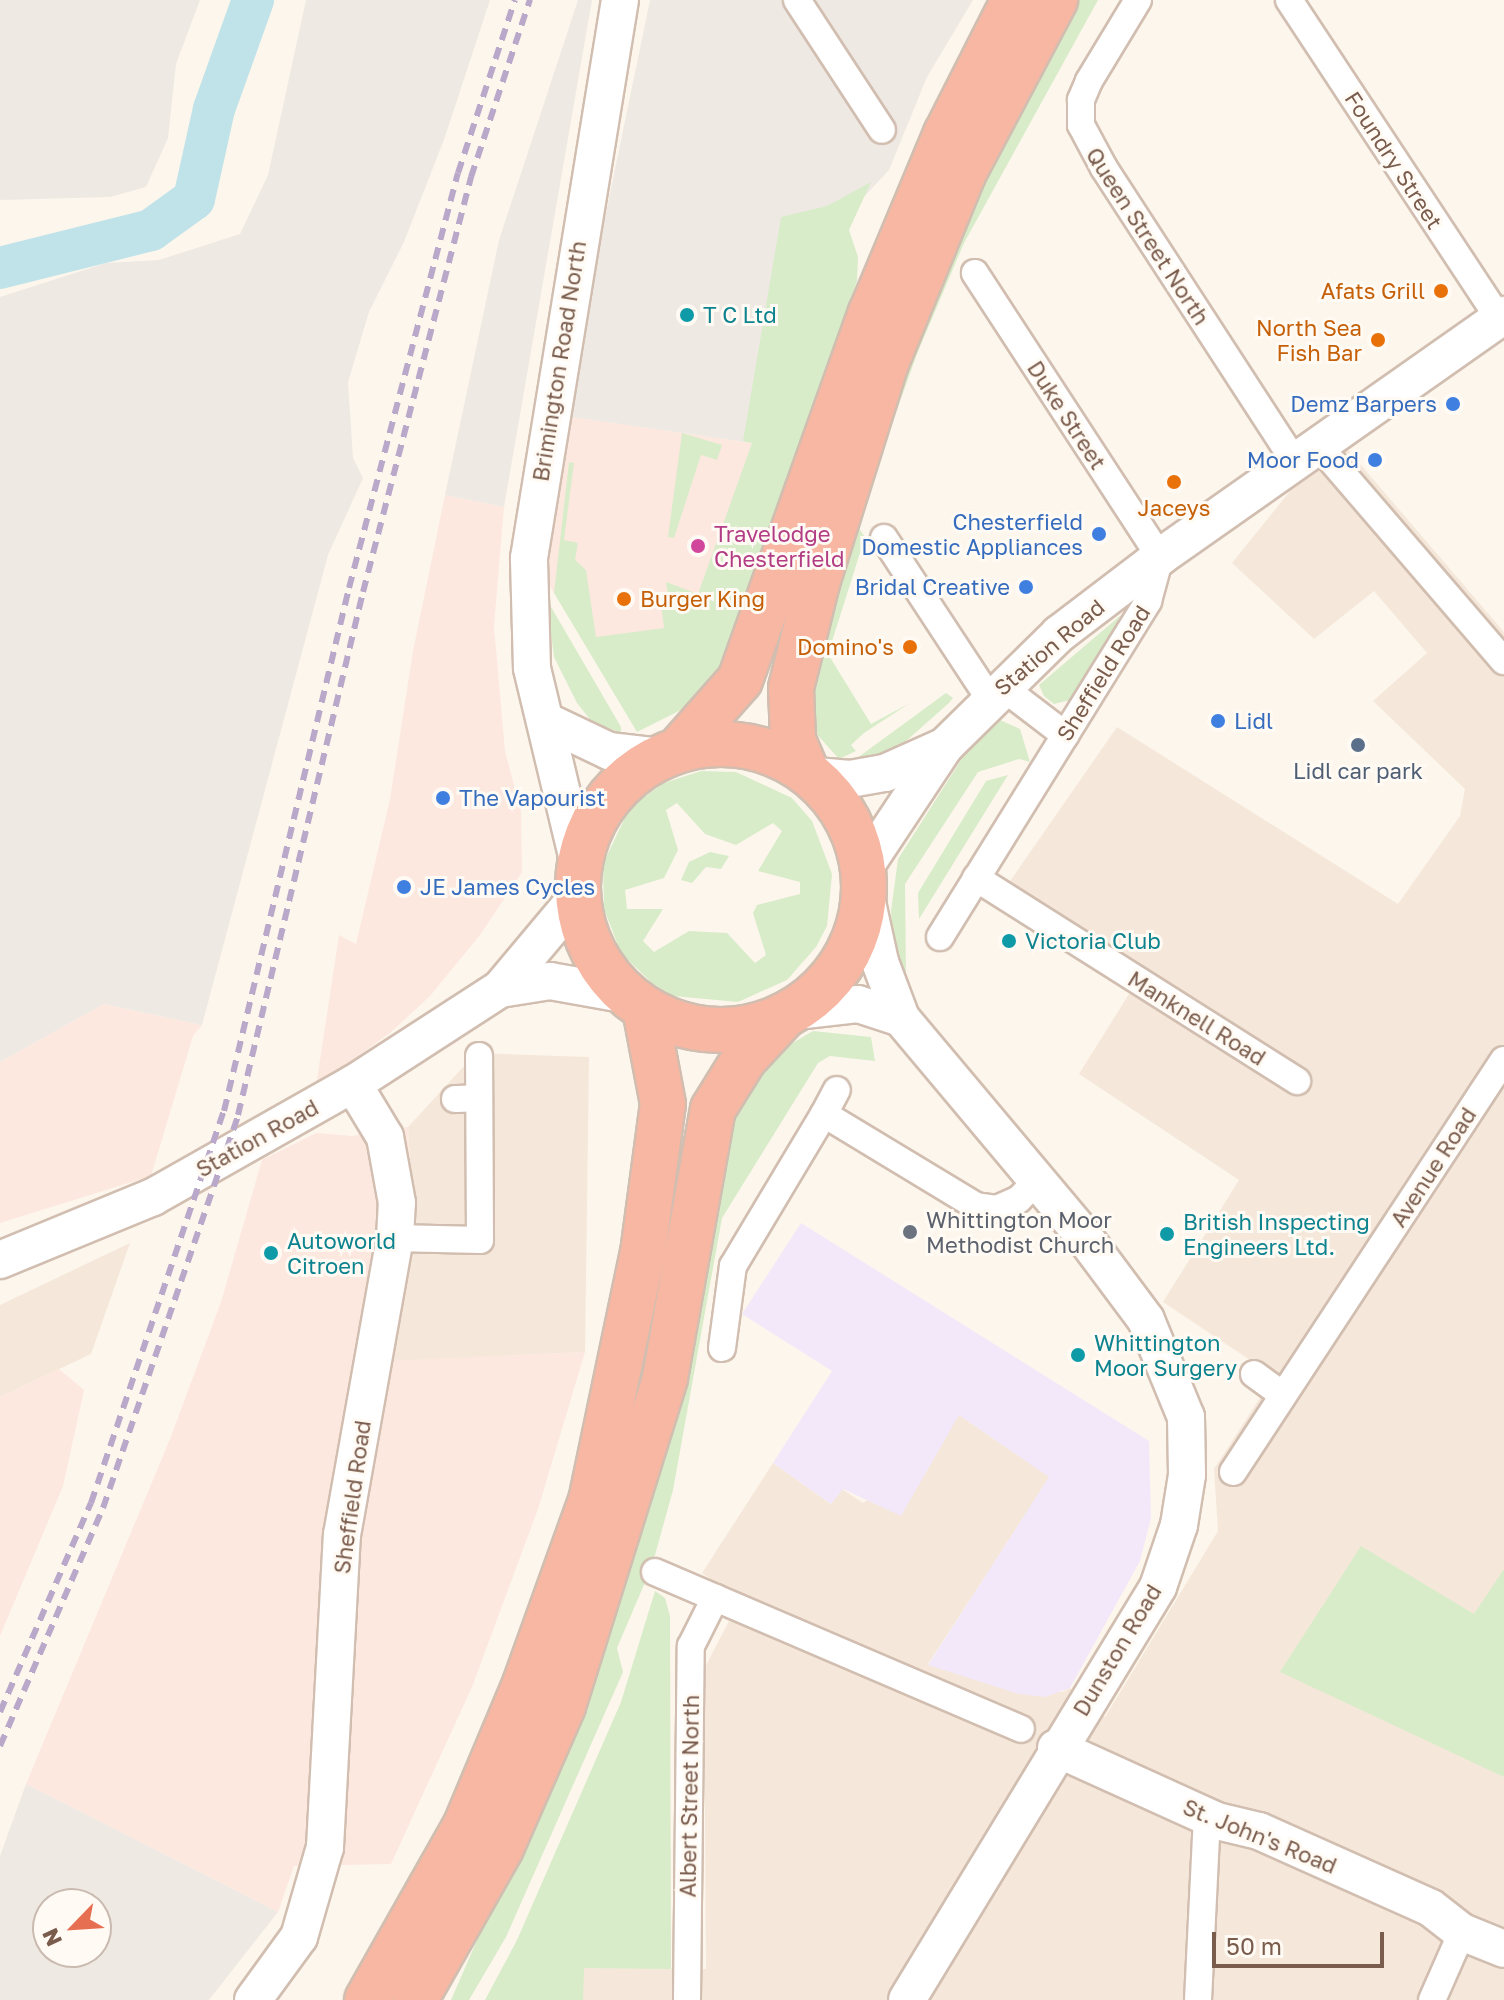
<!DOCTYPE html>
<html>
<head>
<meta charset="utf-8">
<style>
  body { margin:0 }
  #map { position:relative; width:1504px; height:2000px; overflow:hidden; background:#fdf6ec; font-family:"Golos Text",sans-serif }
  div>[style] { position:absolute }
  .residential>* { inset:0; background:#f5e8da }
  .commercial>* { inset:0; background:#fde8e0 }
  .industrial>* { inset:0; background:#efe9e4 }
  .education>* { inset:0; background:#f3e8fa }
  .green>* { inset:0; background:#d8ecc9 }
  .river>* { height:42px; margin:-21px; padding:0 21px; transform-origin:21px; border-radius:21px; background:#bfe3e8 }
  .roads { filter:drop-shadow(2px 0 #d1beb0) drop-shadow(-2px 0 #d1beb0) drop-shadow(0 2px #d1beb0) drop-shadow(0 -2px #d1beb0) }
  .street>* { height:26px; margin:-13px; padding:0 13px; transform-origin:13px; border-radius:13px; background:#fff }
  .secondary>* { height:36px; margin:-18px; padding:0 18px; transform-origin:18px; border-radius:18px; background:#fff }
  .highway>* { height:44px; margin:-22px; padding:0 22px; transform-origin:22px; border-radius:22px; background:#f7b7a3 }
  .highway>.ring { margin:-22px; padding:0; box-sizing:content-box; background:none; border:44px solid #f7b7a3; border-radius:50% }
  .rail>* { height:6px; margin-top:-3px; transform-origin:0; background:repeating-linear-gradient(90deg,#b9a8c9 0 12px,transparent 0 20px) }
  .dots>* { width:22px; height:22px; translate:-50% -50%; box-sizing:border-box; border:4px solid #fffaf3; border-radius:50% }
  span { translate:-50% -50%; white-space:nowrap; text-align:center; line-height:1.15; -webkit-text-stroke:6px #fffaf3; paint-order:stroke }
  .street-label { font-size:22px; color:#7a5c4d }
  .food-label { font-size:22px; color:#c56008 }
  .right { translate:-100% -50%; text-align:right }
  .left { translate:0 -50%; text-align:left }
  .culture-label { font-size:22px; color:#0d838f }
  .shop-label { font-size:22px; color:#366cbe }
  .hotel-label { font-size:22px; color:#b23c85 }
  .service-label { font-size:22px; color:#4e5e75 }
  .worship-label { font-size:22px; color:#5b616d }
  .north { position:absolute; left:32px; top:1888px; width:80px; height:80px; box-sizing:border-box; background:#fffaf3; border:2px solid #cabbb1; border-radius:50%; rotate:245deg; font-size:22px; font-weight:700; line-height:32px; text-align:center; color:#7a5c4d }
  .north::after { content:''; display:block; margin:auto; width:28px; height:36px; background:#e76f51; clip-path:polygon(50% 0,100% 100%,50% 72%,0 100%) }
  .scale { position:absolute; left:1212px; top:1932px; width:172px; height:36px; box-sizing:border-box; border:4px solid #7a5c4d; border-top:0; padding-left:10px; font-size:24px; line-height:28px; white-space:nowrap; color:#7a5c4d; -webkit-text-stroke:6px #fffaf3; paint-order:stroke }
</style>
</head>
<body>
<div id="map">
  <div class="residential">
    <div style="clip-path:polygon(1348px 450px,1504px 632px,1504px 2000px,499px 2000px,526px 1966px,706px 1969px,704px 1669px,740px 1600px,702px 1573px,773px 1463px,831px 1504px,842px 1489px,863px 1503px,933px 1455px,959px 1415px,1050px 1477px,928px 1664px,1062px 1692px,1070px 1688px,1105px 1717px,1218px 1531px,1214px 1469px,1274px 1376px,1163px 1302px,1239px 1180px,1079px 1074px,1144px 970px,1008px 884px,1117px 727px,1398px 904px,1460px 816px,1465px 789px,1373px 701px,1427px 653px,1374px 591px,1314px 639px,1232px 563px,1295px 485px)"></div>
    <div style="clip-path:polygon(476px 1053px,589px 1057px,585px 1352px,386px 1362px,413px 1214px,408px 1127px)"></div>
    <div style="clip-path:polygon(130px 1243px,91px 1354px,0 1397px,0 1305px)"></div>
  </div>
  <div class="commercial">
    <div style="clip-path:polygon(564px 416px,752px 443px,694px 616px,600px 665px,544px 577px)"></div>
    <div style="clip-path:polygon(445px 495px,504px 507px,494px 626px,505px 751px,521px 811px,522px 872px,480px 935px,430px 996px,390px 1033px,316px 1086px,339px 935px,356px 944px,390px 799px,413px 651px)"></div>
    <div style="clip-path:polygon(104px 1004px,202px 1025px,193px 1036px,151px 1176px,0 1223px,0 1062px)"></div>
    <div style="clip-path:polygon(408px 1127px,413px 1214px,386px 1361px,585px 1352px,538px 1509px,472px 1687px,391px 1864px,294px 1866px,278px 1912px,26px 1784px,170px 1439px,221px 1302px,262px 1160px,316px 1133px,352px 1136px)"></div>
    <div style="clip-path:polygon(59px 1369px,84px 1390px,63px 1486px,0 1636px,0 1397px)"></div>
  </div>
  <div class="industrial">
    <div style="clip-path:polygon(0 0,200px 0,176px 64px,168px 138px,146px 187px,110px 197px,0 200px)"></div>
    <div style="clip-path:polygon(306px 0,490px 0,445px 137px,404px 242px,369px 312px,348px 382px,353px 458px,363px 478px,328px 555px,202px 1025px,104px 1004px,0 1062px,0 297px,106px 263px,159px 260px,240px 234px,268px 175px)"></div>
    <div style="clip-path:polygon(578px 0,592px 0,504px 507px,445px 495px,499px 240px)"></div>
    <div style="clip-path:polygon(650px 0,973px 0,927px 77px,889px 170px,837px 226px,752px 443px,564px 416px)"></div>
    <div style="clip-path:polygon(evenodd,26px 1784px,278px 1912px,209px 2000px,0 2000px,0 1856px,26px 1784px,48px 1904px,96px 1904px,96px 1952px,48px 1952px,48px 1904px)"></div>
  </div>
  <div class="education">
    <div style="clip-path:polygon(801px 1223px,1149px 1441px,1151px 1518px,1140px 1561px,1070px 1688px,1045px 1697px,1019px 1694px,928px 1665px,1049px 1477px,959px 1415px,901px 1516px,843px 1489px,831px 1504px,773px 1463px,832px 1371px,742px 1314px)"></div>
  </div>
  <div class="green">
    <div style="clip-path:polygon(1065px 0,1098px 0,964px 243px,917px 354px,856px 524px,865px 537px,828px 654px,871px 724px,910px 703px,864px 733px,851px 745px,856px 751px,839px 759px,814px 731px,811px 699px,842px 527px,901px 350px)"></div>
    <div style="clip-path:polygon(871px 182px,849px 230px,858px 257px,857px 281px,725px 660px,705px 688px,679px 711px,637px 732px,554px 593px,569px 462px,574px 463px,564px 540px,578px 543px,575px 560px,586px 570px,596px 637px,664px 628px,661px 604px,669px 601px,666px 582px,698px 594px,752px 443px,743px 441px,781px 217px,827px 206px)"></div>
    <div style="clip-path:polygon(682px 433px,722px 445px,717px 460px,701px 455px,674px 538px,668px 537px)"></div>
    <div style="clip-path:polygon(547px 600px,621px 727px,621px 733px,592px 722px,577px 703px,554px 657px)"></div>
    <div style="clip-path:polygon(1121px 615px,1074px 699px,1054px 704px,1044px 696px,1039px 685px)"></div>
    <div style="clip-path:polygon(946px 693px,953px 698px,949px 703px,897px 749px,853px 761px)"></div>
    <div style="clip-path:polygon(1000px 720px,1020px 729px,1030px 762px,1019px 759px,978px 772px,905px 884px,906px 975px,893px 945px,891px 911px,898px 859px,963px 757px,982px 732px)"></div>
    <div style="clip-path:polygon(evenodd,701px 771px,736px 772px,792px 798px,812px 821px,832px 874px,827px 926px,816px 947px,787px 980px,738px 1002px,673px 996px,652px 983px,621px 953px,604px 909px,603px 864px,630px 807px,664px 783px,701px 771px,677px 803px,705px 834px,736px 845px,773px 823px,782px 831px,758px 871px,800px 882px,800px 894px,757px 905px,753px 913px,766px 955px,755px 963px,727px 933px,689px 931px,654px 952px,643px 941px,663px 909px,627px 909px,625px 890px,664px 878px,678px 850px,666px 810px,677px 803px)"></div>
    <div style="clip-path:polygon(1008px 775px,919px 919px,918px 893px,986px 781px)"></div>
    <div style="clip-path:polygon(710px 852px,729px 856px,721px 869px,706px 867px,692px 883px,681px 880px,689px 862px)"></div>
    <div style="clip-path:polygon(813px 1031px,871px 1037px,875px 1061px,830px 1056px,818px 1063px,722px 1218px,673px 1490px,652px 1566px,617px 1648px,623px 1672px,506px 1937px,469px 2000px,451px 2000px,513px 1857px,730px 1117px,772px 1055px)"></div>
    <div style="clip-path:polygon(1361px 1546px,1474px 1614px,1504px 1569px,1504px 1777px,1280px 1672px)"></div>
    <div style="clip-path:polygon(655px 1591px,665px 1598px,670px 1616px,671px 1969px,584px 1968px,583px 2000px,485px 2000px,517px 1940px,621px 1702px)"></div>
  </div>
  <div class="river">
    <div style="left:0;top:268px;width:156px;rotate:-14.1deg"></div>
    <div style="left:151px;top:230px;width:53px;rotate:-35.8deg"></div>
    <div style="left:194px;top:199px;width:92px;rotate:-77.5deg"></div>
    <div style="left:214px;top:109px;width:116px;rotate:-70.3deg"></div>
  </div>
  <div class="roads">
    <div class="street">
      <div style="left:797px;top:0;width:155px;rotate:56.8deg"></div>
      <div style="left:1138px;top:0;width:95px;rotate:121.2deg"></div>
      <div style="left:1089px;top:81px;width:21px;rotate:113deg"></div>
      <div style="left:1081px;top:100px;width:25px;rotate:90deg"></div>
      <div style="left:1081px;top:125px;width:49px;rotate:61.9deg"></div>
      <div style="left:1104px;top:168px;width:351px;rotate:57deg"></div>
      <div style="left:1289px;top:0;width:382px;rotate:56.6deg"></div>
      <div style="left:1318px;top:445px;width:285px;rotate:49.3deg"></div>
      <div style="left:884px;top:538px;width:191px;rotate:56.7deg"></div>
      <div style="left:1001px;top:686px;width:81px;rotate:37.4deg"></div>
      <div style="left:976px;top:878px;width:380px;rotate:32.3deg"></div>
      <div style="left:940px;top:937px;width:395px;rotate:-58.2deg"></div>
      <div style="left:1148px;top:601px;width:46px;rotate:-74.7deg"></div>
      <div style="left:1160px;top:557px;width:339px;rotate:-123.1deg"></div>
      <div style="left:455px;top:1099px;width:24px;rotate:-2deg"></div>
      <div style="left:824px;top:1114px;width:27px;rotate:-62deg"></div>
      <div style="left:395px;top:1238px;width:85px;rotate:1.3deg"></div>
      <div style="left:480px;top:1240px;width:184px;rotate:-90.3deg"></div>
      <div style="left:722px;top:1348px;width:83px;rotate:-82.4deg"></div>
      <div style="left:733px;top:1266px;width:177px;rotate:-59.1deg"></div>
      <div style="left:824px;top:1114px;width:178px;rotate:31.2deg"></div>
      <div style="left:976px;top:1206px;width:21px;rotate:8deg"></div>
      <div style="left:997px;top:1209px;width:24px;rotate:-24deg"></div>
      <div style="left:1019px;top:1199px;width:24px;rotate:-45deg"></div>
      <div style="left:1254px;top:1374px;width:36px;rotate:36deg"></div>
      <div style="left:1233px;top:1472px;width:493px;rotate:-56.7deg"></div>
      <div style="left:655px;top:1572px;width:398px;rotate:23.2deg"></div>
      <div style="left:687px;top:2000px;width:354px;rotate:-89.4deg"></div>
      <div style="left:691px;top:1646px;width:54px;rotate:-63.4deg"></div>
      <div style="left:1198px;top:2000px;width:184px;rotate:-87.2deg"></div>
      <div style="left:1432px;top:2000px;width:74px;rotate:-66.2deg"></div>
    </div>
    <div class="secondary">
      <div style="left:548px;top:722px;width:68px;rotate:25.4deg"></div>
      <div style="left:609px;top:751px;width:52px;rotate:6.6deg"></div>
      <div style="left:816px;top:776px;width:34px;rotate:5deg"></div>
      <div style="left:850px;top:779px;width:36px;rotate:-10deg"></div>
      <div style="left:885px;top:773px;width:66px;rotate:-24.2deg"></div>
      <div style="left:579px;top:864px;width:202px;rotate:-103.5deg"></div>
      <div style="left:532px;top:668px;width:110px;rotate:-91.6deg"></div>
      <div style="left:529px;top:558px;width:565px;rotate:-80.74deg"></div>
      <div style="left:864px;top:868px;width:146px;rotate:-56.4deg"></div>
      <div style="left:945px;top:746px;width:160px;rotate:-44.5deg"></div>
      <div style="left:1059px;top:634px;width:127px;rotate:-37.3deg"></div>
      <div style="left:1160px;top:557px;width:421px;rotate:-35.1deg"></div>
      <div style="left:865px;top:893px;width:71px;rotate:77.7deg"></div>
      <div style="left:880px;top:962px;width:60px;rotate:69.4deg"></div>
      <div style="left:901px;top:1018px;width:282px;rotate:50deg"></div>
      <div style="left:1082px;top:1234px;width:107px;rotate:53.3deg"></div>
      <div style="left:1146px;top:1320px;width:105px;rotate:67.6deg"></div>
      <div style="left:1186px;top:1417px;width:58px;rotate:89deg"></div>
      <div style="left:1187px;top:1475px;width:51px;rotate:99.1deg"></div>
      <div style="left:1179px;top:1525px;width:65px;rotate:108.7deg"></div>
      <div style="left:1158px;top:1587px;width:483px;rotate:121.3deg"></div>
      <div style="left:500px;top:989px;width:51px;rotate:-9.1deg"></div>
      <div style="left:550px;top:981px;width:74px;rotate:10.1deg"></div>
      <div style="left:796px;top:1011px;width:62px;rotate:-6.4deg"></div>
      <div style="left:858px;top:1004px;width:45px;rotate:18deg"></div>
      <div style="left:0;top:1260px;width:165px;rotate:-22.4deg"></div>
      <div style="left:153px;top:1197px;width:230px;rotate:-29.5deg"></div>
      <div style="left:353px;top:1084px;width:175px;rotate:-32.9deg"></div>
      <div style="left:500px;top:989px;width:121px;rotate:-50deg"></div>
      <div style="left:1056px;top:1748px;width:177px;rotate:24.4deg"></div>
      <div style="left:1217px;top:1821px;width:43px;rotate:13.4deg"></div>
      <div style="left:1259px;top:1831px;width:188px;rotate:24.1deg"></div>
      <div style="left:1431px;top:1908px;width:39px;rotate:38deg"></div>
      <div style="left:1462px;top:1932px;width:45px;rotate:22deg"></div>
      <div style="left:253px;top:2000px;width:78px;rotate:-53.9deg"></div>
      <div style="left:299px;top:1937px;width:94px;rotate:-73.9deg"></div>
      <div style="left:325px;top:1847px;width:312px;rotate:-86.9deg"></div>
      <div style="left:342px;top:1535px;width:302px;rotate:-79.9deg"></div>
      <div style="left:395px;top:1238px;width:35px;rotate:-87deg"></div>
      <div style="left:397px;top:1203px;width:67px;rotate:-100.3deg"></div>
      <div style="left:385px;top:1137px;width:62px;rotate:-121.1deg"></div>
    </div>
    <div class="highway">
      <div class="ring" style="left:578px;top:744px;width:242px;height:242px"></div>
      <div style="left:679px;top:749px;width:92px;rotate:-48.5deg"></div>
      <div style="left:740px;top:680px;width:390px;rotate:-70.4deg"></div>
      <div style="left:871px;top:313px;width:194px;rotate:-67.3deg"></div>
      <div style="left:946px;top:134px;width:150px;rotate:-63.1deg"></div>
      <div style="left:804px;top:766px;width:28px;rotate:-113deg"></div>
      <div style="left:793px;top:740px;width:52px;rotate:-92.2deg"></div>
      <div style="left:791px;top:688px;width:108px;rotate:-76.1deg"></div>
      <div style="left:817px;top:583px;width:231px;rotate:-72.6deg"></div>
      <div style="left:886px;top:363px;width:206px;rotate:-67.8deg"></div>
      <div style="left:964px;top:172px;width:195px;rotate:-62.1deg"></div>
      <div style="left:367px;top:2000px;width:199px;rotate:-60.5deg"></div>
      <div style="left:465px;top:1827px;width:155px;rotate:-67.2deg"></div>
      <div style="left:525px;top:1684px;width:195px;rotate:-70.2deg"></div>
      <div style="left:591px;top:1501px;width:253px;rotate:-78.2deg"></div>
      <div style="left:643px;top:1253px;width:150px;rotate:-82.4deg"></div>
      <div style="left:663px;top:1104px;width:97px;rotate:-100.7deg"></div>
      <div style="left:415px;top:2000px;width:175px;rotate:-60.5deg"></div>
      <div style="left:501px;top:1848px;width:155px;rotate:-66.4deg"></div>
      <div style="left:563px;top:1706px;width:343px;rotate:-72.7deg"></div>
      <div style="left:665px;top:1378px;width:273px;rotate:-79.9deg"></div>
      <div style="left:713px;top:1109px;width:59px;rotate:-58.2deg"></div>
      <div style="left:744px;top:1059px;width:60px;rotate:-47deg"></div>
    </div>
  </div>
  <div class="rail">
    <div style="left:0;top:1712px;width:228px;rotate:-66.5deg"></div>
    <div style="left:91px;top:1503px;width:414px;rotate:-71.3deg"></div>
    <div style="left:224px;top:1111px;width:538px;rotate:-76.56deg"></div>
    <div style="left:349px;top:588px;width:429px;rotate:-75.3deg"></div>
    <div style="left:458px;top:173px;width:182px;rotate:-71.8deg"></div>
    <div style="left:0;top:1746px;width:259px;rotate:-66.6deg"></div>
    <div style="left:103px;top:1508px;width:416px;rotate:-71deg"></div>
    <div style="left:238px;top:1115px;width:538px;rotate:-76.56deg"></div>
    <div style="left:363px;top:592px;width:429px;rotate:-75.4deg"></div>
    <div style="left:471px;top:177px;width:187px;rotate:-71.6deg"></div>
  </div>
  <div class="dots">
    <div style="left:1441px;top:291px;background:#e8710a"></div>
    <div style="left:687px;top:315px;background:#0f9aa8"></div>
    <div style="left:1378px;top:340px;background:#e8710a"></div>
    <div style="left:1453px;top:404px;background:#3f7fe0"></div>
    <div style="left:1375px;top:460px;background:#3f7fe0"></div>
    <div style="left:1174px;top:482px;background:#e8710a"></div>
    <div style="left:1099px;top:534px;background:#3f7fe0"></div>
    <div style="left:698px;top:546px;background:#d1479c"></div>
    <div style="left:1026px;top:587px;background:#3f7fe0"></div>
    <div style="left:624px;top:599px;background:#e8710a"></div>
    <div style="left:910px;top:647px;background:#e8710a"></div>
    <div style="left:1218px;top:721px;background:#3f7fe0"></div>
    <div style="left:1358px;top:745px;background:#5c6f8a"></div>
    <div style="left:443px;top:798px;background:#3f7fe0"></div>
    <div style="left:404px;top:887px;background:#3f7fe0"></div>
    <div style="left:1009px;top:941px;background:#0f9aa8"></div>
    <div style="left:910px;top:1232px;background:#6b7280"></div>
    <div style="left:1167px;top:1234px;background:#0f9aa8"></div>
    <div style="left:271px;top:1253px;background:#0f9aa8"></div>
    <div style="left:1078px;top:1355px;background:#0f9aa8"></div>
  </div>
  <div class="street-label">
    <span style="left:1394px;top:160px;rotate:57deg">Foundry Street</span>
    <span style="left:1148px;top:236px;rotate:57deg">Queen Street North</span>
    <span style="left:559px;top:361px;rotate:-81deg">Brimington Road North</span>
    <span style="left:1067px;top:415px;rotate:57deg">Duke Street</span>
    <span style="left:1049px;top:647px;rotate:-40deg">Station Road</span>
    <span style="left:1103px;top:673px;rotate:-58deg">Sheffield Road</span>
    <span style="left:1197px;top:1018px;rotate:32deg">Manknell Road</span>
    <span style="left:257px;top:1138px;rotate:-29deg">Station Road</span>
    <span style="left:1433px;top:1167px;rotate:-57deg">Avenue Road</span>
    <span style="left:352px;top:1497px;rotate:-82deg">Sheffield Road</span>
    <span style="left:1117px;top:1650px;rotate:-59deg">Dunston Road</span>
    <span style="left:689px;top:1796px;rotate:-89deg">Albert Street North</span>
    <span style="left:1260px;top:1836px;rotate:22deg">St. John's Road</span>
  </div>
  <div class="food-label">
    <span class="right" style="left:1425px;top:291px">Afats Grill</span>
    <span class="right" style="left:1362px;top:340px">North Sea<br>Fish Bar</span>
    <span style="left:1174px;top:508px">Jaceys</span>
    <span class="left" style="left:640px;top:599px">Burger King</span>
    <span class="right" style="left:894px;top:647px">Domino's</span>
  </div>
  <div class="culture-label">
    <span class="left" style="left:703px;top:315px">T C Ltd</span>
    <span class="left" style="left:1025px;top:941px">Victoria Club</span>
    <span class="left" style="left:1183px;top:1234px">British Inspecting<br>Engineers Ltd.</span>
    <span class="left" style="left:287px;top:1253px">Autoworld<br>Citroen</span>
    <span class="left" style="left:1094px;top:1355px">Whittington<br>Moor Surgery</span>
  </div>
  <div class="shop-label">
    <span class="right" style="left:1437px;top:404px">Demz Barpers</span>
    <span class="right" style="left:1359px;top:460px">Moor Food</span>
    <span class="right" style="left:1083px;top:534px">Chesterfield<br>Domestic Appliances</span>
    <span class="right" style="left:1010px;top:587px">Bridal Creative</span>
    <span class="left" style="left:1234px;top:721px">Lidl</span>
    <span class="left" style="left:459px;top:798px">The Vapourist</span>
    <span class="left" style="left:420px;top:887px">JE James Cycles</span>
  </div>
  <div class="hotel-label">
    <span class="left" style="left:714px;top:546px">Travelodge<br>Chesterfield</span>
  </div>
  <div class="service-label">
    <span style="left:1358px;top:771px">Lidl car park</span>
  </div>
  <div class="worship-label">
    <span class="left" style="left:926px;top:1232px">Whittington Moor<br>Methodist Church</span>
  </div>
  <div class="north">N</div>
  <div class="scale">50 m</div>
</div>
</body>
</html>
